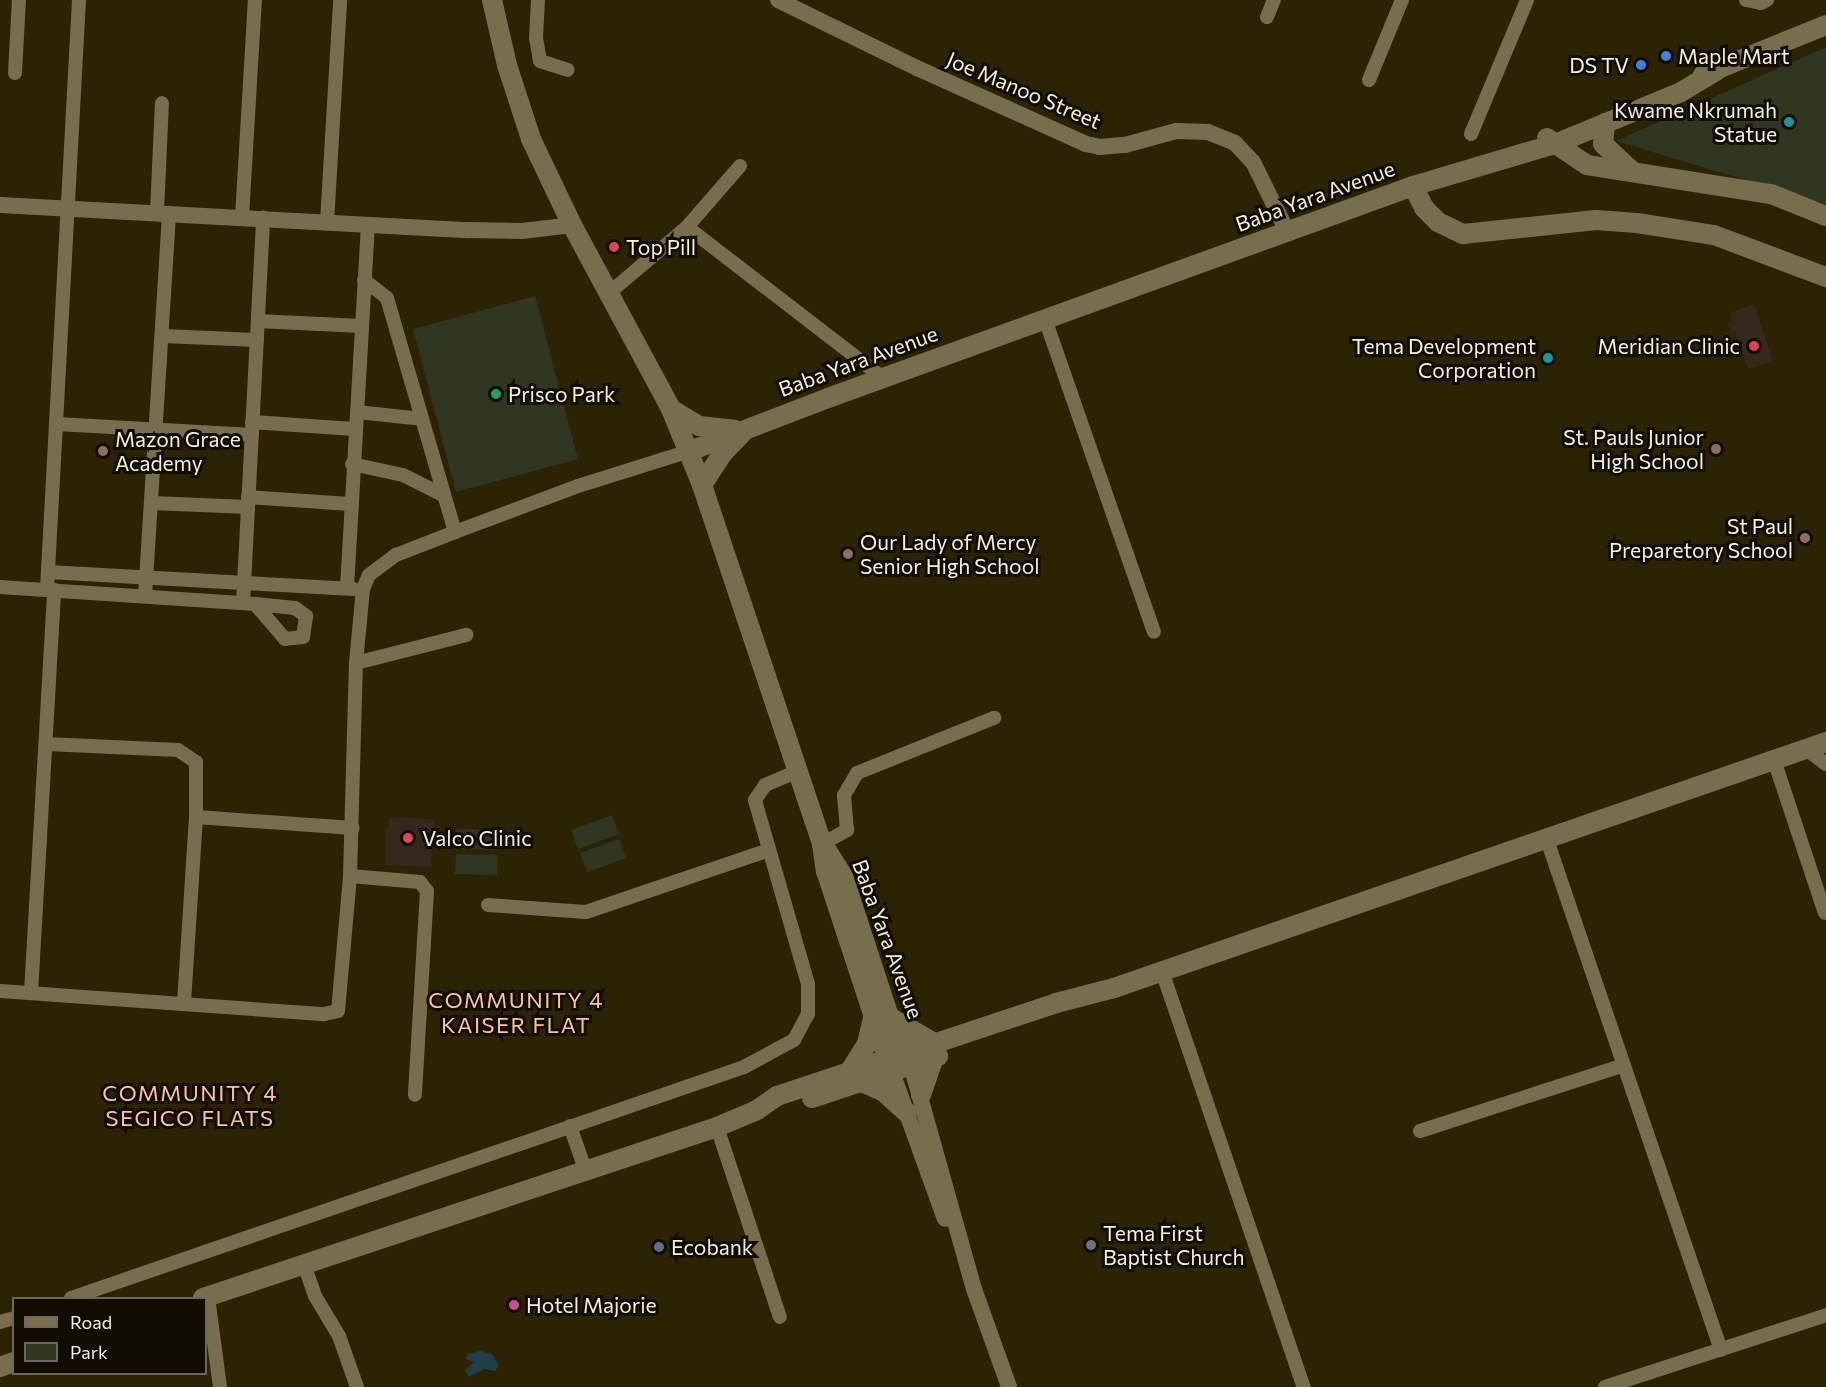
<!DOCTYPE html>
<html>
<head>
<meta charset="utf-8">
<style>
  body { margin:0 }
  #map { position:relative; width:1826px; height:1387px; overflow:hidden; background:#2c2303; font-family:Commissioner,sans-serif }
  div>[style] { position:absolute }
  .medical>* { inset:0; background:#36281c }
  .green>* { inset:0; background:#2f3621 }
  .water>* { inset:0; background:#203f4a }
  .minor>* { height:14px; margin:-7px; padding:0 7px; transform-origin:7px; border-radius:7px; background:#786e4d }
  .tertiary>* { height:16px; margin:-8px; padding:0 8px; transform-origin:8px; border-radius:8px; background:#786e4d }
  .secondary>* { height:20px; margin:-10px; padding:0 10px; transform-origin:10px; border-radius:10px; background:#786e4d }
  .dots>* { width:16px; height:16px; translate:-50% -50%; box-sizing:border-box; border:3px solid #110d03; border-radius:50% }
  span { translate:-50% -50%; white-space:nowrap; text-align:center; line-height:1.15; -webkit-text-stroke:6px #110d03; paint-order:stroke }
  .poi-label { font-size:21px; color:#f6f1df }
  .left { translate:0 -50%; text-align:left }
  .right { translate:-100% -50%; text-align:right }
  .street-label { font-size:21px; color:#f6f1df }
  .neighbourhood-label { font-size:22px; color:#fcc2a1; letter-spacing:1.5px }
  .legend { position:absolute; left:12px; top:1297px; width:195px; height:78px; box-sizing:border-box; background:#110d03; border:2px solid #6d685b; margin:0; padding:8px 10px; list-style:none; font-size:18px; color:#f6f1df }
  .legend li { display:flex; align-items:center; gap:12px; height:30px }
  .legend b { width:30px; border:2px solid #6d685b }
</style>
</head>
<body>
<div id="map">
  <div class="medical">
    <div style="clip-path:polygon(1754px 304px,1773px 361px,1748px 369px,1735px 330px,1731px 331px,1728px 323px,1732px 321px,1730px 313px)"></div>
    <div style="clip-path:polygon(389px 817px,434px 819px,431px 867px,386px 865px,385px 827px,389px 827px)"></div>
  </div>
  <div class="green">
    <div style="clip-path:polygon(1826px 47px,1826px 204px,1616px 141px)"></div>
    <div style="clip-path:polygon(535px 296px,578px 459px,456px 492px,413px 329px)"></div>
    <div style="clip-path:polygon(612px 815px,619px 834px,578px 849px,571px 830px)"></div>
    <div style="clip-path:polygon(456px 829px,500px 830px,499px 850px,455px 849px)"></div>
    <div style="clip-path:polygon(619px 839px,626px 858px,587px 872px,580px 853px)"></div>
    <div style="clip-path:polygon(456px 854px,498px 855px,497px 875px,455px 874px)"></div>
  </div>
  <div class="water">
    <div style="clip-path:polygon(480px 1351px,492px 1354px,499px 1365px,495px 1371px,484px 1369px,469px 1377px,465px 1370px,474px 1362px,466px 1359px,467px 1354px)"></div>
  </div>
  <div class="minor">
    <div style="left:538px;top:0;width:38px;rotate:93deg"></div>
    <div style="left:536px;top:38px;width:23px;rotate:80deg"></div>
    <div style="left:540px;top:61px;width:29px;rotate:18deg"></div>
    <div style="left:1746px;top:0;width:15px;rotate:11deg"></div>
    <div style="left:1761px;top:3px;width:7px;rotate:-27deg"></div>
    <div style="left:1267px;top:17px;width:18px;rotate:-68deg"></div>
    <div style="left:15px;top:73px;width:73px;rotate:-86.9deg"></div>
    <div style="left:1369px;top:80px;width:87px;rotate:-67.6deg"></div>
    <div style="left:1471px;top:134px;width:145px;rotate:-67.3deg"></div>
    <div style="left:740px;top:166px;width:81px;rotate:131deg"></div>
    <div style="left:687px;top:227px;width:247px;rotate:37.6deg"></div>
    <div style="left:157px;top:212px;width:109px;rotate:-87.4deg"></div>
    <div style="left:242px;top:217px;width:217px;rotate:-86.6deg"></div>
    <div style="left:327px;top:222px;width:222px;rotate:-86.6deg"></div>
    <div style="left:364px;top:280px;width:29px;rotate:38deg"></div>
    <div style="left:387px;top:298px;width:244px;rotate:73.8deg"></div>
    <div style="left:609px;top:293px;width:102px;rotate:-40.2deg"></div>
    <div style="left:1045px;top:319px;width:331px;rotate:70.8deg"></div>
    <div style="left:258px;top:321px;width:103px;rotate:2.8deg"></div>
    <div style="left:163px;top:336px;width:94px;rotate:2.4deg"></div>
    <div style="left:357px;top:412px;width:65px;rotate:6.1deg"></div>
    <div style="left:252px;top:422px;width:102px;rotate:3.9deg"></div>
    <div style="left:57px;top:424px;width:195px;rotate:3.2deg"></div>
    <div style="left:352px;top:464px;width:52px;rotate:12.2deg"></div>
    <div style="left:403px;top:475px;width:45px;rotate:26.6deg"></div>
    <div style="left:248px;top:497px;width:102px;rotate:3.9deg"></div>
    <div style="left:152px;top:503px;width:96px;rotate:2.4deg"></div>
    <div style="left:48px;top:572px;width:306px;rotate:3.2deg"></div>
    <div style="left:0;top:587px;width:256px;rotate:3.8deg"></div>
    <div style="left:255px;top:604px;width:40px;rotate:5.7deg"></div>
    <div style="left:295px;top:608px;width:14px;rotate:36deg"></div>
    <div style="left:306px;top:616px;width:21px;rotate:98deg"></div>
    <div style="left:303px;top:637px;width:18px;rotate:174deg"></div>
    <div style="left:285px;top:639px;width:46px;rotate:-130.6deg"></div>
    <div style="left:347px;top:588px;width:364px;rotate:-86.7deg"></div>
    <div style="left:47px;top:589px;width:590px;rotate:-86.89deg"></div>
    <div style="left:145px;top:596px;width:384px;rotate:-86.4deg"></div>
    <div style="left:243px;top:603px;width:386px;rotate:-87deg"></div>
    <div style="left:356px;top:663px;width:114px;rotate:-14.3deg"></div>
    <div style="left:46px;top:744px;width:132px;rotate:2.6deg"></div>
    <div style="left:178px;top:750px;width:22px;rotate:34deg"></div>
    <div style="left:196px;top:762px;width:55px;rotate:90deg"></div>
    <div style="left:196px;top:817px;width:187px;rotate:93.7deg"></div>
    <div style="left:1806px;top:749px;width:25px;rotate:37deg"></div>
    <div style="left:1774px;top:760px;width:161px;rotate:71.6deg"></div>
    <div style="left:196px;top:817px;width:157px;rotate:4deg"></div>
    <div style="left:1546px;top:837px;width:542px;rotate:71.16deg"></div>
    <div style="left:822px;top:844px;width:29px;rotate:-29deg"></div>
    <div style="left:847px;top:830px;width:35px;rotate:-95deg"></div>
    <div style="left:844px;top:795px;width:26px;rotate:-59deg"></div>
    <div style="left:857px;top:773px;width:148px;rotate:-21.9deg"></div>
    <div style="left:350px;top:876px;width:70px;rotate:4.9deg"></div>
    <div style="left:420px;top:882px;width:11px;rotate:52deg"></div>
    <div style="left:427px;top:891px;width:204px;rotate:93.4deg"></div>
    <div style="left:488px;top:905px;width:98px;rotate:4.1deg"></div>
    <div style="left:586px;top:912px;width:193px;rotate:-18.7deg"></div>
    <div style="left:1162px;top:971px;width:440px;rotate:71.2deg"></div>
    <div style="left:0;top:991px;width:325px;rotate:4.1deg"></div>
    <div style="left:324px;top:1014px;width:14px;rotate:-12deg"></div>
    <div style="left:338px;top:1011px;width:136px;rotate:-84.9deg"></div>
    <div style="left:350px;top:876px;width:213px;rotate:-88.4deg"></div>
    <div style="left:356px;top:663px;width:74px;rotate:-84.6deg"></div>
    <div style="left:363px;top:589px;width:15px;rotate:-67deg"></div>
    <div style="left:369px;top:575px;width:34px;rotate:-37deg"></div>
    <div style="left:396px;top:555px;width:63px;rotate:-21.3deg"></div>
    <div style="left:455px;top:532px;width:131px;rotate:-20.5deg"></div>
    <div style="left:578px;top:486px;width:117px;rotate:-17.4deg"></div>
    <div style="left:31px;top:993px;width:404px;rotate:-86.7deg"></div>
    <div style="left:570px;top:1126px;width:46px;rotate:70.8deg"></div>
    <div style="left:717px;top:1127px;width:200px;rotate:71.7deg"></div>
    <div style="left:1420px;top:1131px;width:214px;rotate:-17.9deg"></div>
    <div style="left:304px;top:1264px;width:34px;rotate:71deg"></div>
    <div style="left:315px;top:1296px;width:47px;rotate:59deg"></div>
    <div style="left:339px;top:1336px;width:54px;rotate:70.6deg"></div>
    <div style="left:208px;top:1297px;width:91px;rotate:82.4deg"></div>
    <div style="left:71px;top:1298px;width:712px;rotate:-18.94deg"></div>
    <div style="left:744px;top:1067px;width:57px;rotate:-28.4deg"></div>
    <div style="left:794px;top:1040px;width:30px;rotate:-62deg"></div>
    <div style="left:808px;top:1014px;width:30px;rotate:-90deg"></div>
    <div style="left:808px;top:984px;width:191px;rotate:-106.1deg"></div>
    <div style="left:755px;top:800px;width:18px;rotate:-56deg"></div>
    <div style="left:765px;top:785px;width:36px;rotate:-23deg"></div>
    <div style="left:0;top:1322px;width:15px;rotate:-16deg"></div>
    <div style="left:1605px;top:1387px;width:232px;rotate:-18deg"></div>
  </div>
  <div class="tertiary">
    <div style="left:778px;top:0;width:155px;rotate:26.1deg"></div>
    <div style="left:917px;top:68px;width:185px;rotate:24.2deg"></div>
    <div style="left:1086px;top:144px;width:14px;rotate:12deg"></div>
    <div style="left:1100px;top:147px;width:25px;rotate:-5deg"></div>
    <div style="left:1125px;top:145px;width:53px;rotate:-15.4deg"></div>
    <div style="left:1176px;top:131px;width:32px;rotate:2deg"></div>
    <div style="left:1208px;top:132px;width:29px;rotate:22deg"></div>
    <div style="left:1235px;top:143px;width:26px;rotate:47deg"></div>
    <div style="left:1253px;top:162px;width:77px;rotate:63.8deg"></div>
    <div style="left:0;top:205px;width:469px;rotate:3.1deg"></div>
    <div style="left:468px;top:230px;width:54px;rotate:1.1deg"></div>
    <div style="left:522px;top:231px;width:50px;rotate:-6.8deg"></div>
    <div style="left:911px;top:1065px;width:233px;rotate:74.3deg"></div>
    <div style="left:974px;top:1289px;width:104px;rotate:70.3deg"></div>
    <div style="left:892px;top:1072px;width:156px;rotate:70.2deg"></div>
  </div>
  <div class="secondary">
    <div style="left:492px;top:0;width:67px;rotate:77deg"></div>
    <div style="left:507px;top:65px;width:78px;rotate:72deg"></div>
    <div style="left:531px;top:139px;width:95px;rotate:64.5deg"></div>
    <div style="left:572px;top:225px;width:209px;rotate:61.7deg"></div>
    <div style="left:671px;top:409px;width:82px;rotate:67.8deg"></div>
    <div style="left:702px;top:485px;width:379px;rotate:71.5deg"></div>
    <div style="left:822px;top:844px;width:27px;rotate:82deg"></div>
    <div style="left:826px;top:871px;width:212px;rotate:71.8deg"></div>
    <div style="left:1703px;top:75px;width:133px;rotate:-22.1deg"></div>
    <div style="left:1605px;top:123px;width:21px;rotate:95deg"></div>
    <div style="left:1603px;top:144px;width:40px;rotate:43deg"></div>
    <div style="left:1547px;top:138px;width:48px;rotate:34deg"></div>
    <div style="left:1587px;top:165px;width:186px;rotate:9deg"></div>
    <div style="left:1771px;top:194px;width:59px;rotate:21.8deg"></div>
    <div style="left:1413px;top:186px;width:25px;rotate:63deg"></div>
    <div style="left:1424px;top:208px;width:20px;rotate:45deg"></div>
    <div style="left:1438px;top:222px;width:28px;rotate:26deg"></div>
    <div style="left:1463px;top:234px;width:134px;rotate:-6deg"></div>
    <div style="left:1596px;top:220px;width:41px;rotate:4.2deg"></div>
    <div style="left:1637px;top:223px;width:78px;rotate:8.9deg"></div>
    <div style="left:1714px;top:235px;width:120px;rotate:20.6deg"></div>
    <div style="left:671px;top:409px;width:33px;rotate:31deg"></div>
    <div style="left:699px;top:426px;width:36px;rotate:6deg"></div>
    <div style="left:690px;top:451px;width:148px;rotate:-21deg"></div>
    <div style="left:828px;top:398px;width:622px;rotate:-19.92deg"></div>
    <div style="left:1413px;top:186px;width:148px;rotate:-16.5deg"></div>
    <div style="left:1555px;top:144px;width:136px;rotate:-22.4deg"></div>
    <div style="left:1681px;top:92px;width:41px;rotate:-31deg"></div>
    <div style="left:702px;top:485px;width:37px;rotate:-57deg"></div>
    <div style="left:722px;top:454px;width:29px;rotate:-46deg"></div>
    <div style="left:826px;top:849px;width:32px;rotate:58deg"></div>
    <div style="left:843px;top:876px;width:148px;rotate:71.9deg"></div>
    <div style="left:889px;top:1017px;width:51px;rotate:65.5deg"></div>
    <div style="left:889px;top:1017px;width:54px;rotate:29.9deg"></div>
    <div style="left:850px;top:1071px;width:32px;rotate:-58deg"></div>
    <div style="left:867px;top:1044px;width:27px;rotate:-77deg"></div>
    <div style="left:862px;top:1082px;width:24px;rotate:24deg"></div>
    <div style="left:884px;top:1092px;width:31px;rotate:42deg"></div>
    <div style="left:921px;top:1095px;width:40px;rotate:-71.1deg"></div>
    <div style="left:812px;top:1098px;width:133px;rotate:-18.4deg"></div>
    <div style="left:203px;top:1298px;width:542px;rotate:-18.4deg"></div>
    <div style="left:717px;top:1127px;width:43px;rotate:-23deg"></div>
    <div style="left:757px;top:1110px;width:24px;rotate:-35deg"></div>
    <div style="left:777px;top:1096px;width:294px;rotate:-18.4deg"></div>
    <div style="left:1056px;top:1003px;width:60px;rotate:-14.5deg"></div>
    <div style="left:1114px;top:988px;width:753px;rotate:-19.06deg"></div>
    <div style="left:0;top:1367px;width:15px;rotate:-20deg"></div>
  </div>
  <div class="dots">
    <div style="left:1666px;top:56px;background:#3f7fe0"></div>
    <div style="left:1641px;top:65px;background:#3f7fe0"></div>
    <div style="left:1789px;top:122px;background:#0f9aa8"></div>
    <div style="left:614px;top:247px;background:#e0444e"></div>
    <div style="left:1754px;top:346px;background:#e0444e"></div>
    <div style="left:1548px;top:358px;background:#0f9aa8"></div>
    <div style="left:496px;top:394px;background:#2e9e5b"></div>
    <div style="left:1716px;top:449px;background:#8d6e63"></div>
    <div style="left:103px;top:451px;background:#8d6e63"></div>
    <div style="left:1805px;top:538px;background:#8d6e63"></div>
    <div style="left:848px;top:554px;background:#8d6e63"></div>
    <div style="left:408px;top:838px;background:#e0444e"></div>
    <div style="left:1091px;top:1245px;background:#6b7280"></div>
    <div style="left:659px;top:1247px;background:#5c6f8a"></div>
    <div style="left:514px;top:1305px;background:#d1479c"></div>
  </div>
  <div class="poi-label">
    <span class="left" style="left:1678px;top:56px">Maple Mart</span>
    <span class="right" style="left:1629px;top:65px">DS TV</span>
    <span class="right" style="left:1777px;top:122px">Kwame Nkrumah<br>Statue</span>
    <span class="left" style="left:626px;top:247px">Top Pill</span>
    <span class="right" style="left:1536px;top:358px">Tema Development<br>Corporation</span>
    <span class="right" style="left:1740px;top:346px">Meridian Clinic</span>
    <span class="left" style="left:508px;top:394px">Prisco Park</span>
    <span class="right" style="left:1704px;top:449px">St. Pauls Junior<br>High School</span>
    <span class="left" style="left:115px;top:451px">Mazon Grace<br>Academy</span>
    <span class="right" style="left:1793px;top:538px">St Paul<br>Preparetory School</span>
    <span class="left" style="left:860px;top:554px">Our Lady of Mercy<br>Senior High School</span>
    <span class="left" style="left:422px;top:838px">Valco Clinic</span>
    <span class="left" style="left:1103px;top:1245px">Tema First<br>Baptist Church</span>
    <span class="left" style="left:671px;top:1247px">Ecobank</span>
    <span class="left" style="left:526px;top:1305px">Hotel Majorie</span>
  </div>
  <div class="street-label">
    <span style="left:1024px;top:90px;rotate:23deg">Joe Manoo Street</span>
    <span style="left:1315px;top:196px;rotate:-20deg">Baba Yara Avenue</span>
    <span style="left:858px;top:361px;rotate:-20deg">Baba Yara Avenue</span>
    <span style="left:888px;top:939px;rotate:70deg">Baba Yara Avenue</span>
  </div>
  <div class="neighbourhood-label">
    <span style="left:516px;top:1012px">COMMUNITY 4<br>KAISER FLAT</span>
    <span style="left:190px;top:1105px">COMMUNITY 4<br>SEGICO FLATS</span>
  </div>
  <ul class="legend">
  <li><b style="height:8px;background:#786e4d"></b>Road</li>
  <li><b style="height:16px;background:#2f3621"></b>Park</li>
  </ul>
</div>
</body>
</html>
